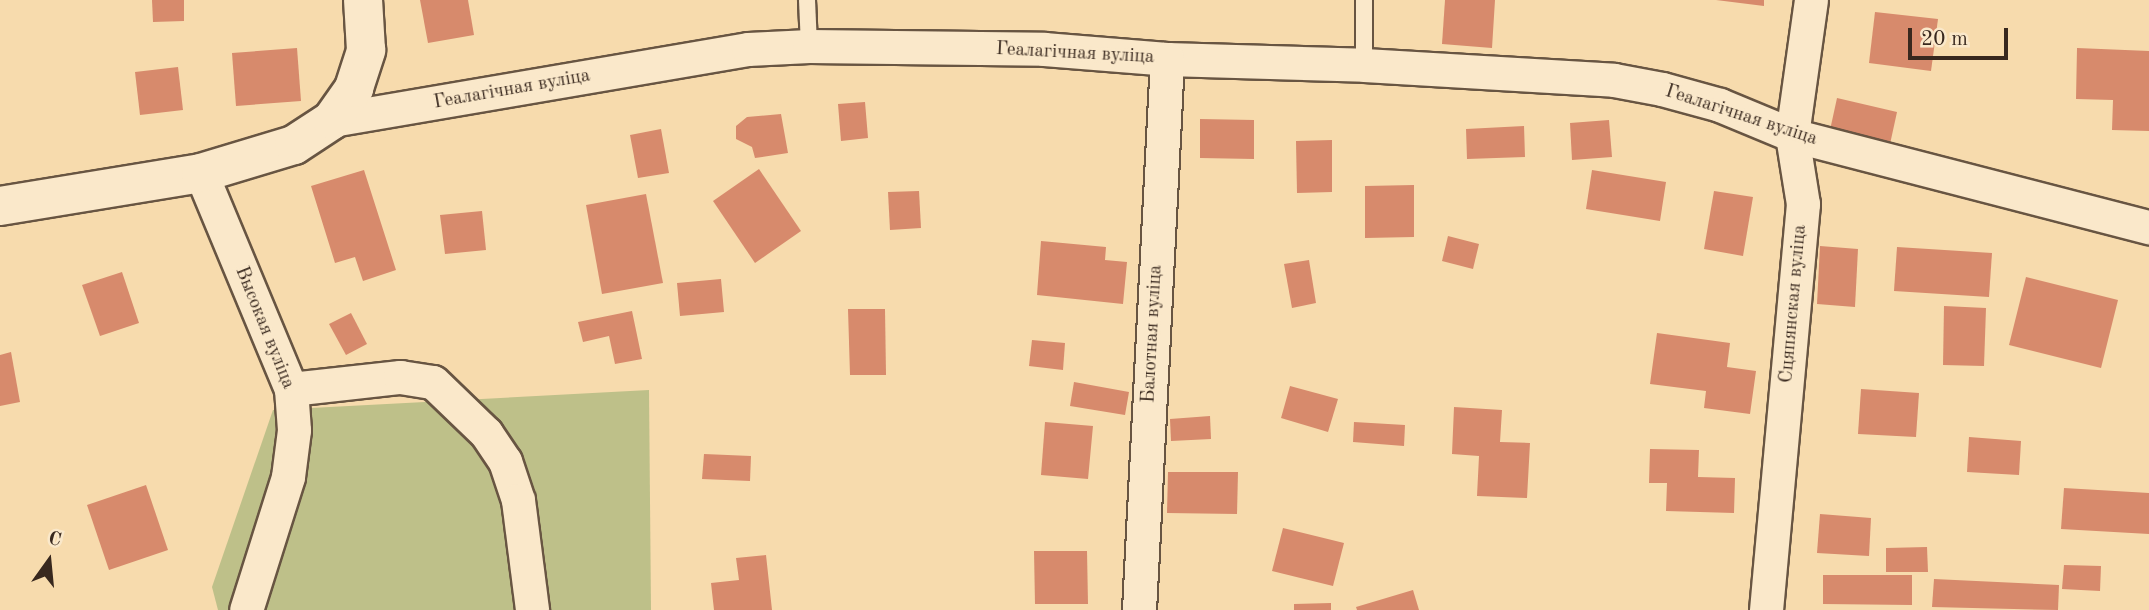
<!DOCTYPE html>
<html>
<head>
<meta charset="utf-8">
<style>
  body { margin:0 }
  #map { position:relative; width:2149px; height:610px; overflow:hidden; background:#f7dbad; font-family:"Old Standard TT",serif }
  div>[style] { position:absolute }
  .green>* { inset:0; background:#bec089 }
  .building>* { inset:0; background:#d78a6c }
  .roads { filter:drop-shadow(2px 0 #685542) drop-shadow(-2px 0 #685542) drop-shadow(0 2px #685542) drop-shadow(0 -2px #685542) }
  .lane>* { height:16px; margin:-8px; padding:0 8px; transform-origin:8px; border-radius:8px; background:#fae8ca }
  .street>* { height:33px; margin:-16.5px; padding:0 16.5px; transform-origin:16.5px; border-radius:16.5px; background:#fae8ca }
  .secondary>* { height:38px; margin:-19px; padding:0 19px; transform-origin:19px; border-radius:19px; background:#fae8ca }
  span { translate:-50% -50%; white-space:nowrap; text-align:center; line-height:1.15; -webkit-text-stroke:5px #fae8ca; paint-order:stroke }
  .street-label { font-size:19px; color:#38281e }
  .north { position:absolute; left:14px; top:526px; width:70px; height:70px; -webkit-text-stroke:5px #fae8ca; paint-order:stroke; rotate:15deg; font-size:19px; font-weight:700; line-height:28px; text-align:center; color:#38281e }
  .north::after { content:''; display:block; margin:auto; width:24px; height:32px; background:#38281e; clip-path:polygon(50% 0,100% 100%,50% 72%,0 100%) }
  .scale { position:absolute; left:1908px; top:28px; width:100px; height:32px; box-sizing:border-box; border:4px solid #38281e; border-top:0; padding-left:9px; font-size:21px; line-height:24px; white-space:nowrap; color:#38281e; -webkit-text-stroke:5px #fae8ca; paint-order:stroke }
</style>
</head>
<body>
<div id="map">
  <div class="green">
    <div style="clip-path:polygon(649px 390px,651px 610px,218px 610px,212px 587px,273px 410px)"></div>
  </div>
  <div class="building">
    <div style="clip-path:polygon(152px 0,184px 0,184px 21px,153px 22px)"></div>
    <div style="clip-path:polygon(420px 0,468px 0,474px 35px,428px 43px)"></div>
    <div style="clip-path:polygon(1445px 0,1495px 0,1492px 48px,1442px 44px)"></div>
    <div style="clip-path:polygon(1716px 0,1764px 0,1764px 6px)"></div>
    <div style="clip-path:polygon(1875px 12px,1938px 19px,1931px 71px,1869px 63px)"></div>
    <div style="clip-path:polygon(297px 48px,301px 101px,236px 106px,232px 53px)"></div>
    <div style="clip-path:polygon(2077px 48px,2149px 51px,2149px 131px,2112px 130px,2113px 100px,2076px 99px)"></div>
    <div style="clip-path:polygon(178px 67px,183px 110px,140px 115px,135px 72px)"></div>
    <div style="clip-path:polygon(1837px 98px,1897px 112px,1890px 144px,1830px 130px)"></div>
    <div style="clip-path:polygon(865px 102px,868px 138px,841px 141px,838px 104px)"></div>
    <div style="clip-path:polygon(781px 114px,788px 153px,755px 158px,752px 147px,736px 139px,736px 126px,747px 117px)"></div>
    <div style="clip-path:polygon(1200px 119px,1254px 120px,1254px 159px,1200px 158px)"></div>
    <div style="clip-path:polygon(1609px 120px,1612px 157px,1572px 160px,1570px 123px)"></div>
    <div style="clip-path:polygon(1524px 126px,1525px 157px,1467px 159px,1466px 129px)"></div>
    <div style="clip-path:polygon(661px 129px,669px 173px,638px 178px,630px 135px)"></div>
    <div style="clip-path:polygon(1332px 140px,1332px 192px,1297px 193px,1296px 141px)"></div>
    <div style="clip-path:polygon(759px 169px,801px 231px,755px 263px,713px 201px)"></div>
    <div style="clip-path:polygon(364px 170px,396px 270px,363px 281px,355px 257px,335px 263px,311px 186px)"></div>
    <div style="clip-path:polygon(1592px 170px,1666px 182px,1660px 221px,1586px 209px)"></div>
    <div style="clip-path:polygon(1414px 185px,1414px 237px,1365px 238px,1365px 186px)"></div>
    <div style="clip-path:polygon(919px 191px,921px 228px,890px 230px,888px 192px)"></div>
    <div style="clip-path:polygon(1714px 191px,1753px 197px,1743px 256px,1704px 249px)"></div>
    <div style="clip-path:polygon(646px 194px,663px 283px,602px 294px,586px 205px)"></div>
    <div style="clip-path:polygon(482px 211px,486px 250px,445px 254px,440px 215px)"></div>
    <div style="clip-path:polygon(1448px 236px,1479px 244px,1473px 269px,1442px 261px)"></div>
    <div style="clip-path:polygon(1041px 241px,1106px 247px,1105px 260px,1127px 262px,1123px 304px,1037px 295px)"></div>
    <div style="clip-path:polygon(1820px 246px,1858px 249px,1855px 307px,1817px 304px)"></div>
    <div style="clip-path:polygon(1897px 247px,1992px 253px,1989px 297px,1894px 291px)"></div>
    <div style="clip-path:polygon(1309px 260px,1316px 303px,1292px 308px,1284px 264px)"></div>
    <div style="clip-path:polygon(122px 272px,139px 323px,100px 336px,82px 285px)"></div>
    <div style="clip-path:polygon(2026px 277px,2118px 300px,2101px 368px,2009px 345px)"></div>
    <div style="clip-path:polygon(721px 279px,724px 312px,680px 316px,677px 283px)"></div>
    <div style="clip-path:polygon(1944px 306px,1986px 308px,1984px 366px,1943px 365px)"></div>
    <div style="clip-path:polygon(848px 309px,885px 309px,886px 375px,850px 375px)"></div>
    <div style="clip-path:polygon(632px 311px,642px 359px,615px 364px,609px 336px,583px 342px,578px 322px)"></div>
    <div style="clip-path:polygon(351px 313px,367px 344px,346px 355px,329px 324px)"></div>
    <div style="clip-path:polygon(1657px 333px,1730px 343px,1727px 367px,1756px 371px,1750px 414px,1704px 408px,1706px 391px,1650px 384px)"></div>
    <div style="clip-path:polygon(1032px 340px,1065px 343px,1063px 370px,1029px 366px)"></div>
    <div style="clip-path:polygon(11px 352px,20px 402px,0 406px,0 355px)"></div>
    <div style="clip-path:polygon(1074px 382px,1129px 392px,1125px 415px,1070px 406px)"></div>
    <div style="clip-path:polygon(1290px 386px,1338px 399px,1328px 432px,1281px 418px)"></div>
    <div style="clip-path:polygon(1861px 389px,1919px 393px,1916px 437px,1858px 434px)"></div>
    <div style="clip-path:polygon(1454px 407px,1502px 410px,1500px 442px,1530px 443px,1527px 498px,1477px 496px,1479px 456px,1452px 454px)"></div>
    <div style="clip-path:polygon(1210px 416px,1211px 439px,1171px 441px,1170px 419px)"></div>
    <div style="clip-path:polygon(1045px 422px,1093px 426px,1088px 479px,1041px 475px)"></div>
    <div style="clip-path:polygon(1354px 422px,1405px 425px,1404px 446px,1353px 442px)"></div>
    <div style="clip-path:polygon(1969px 437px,2021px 441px,2019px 475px,1967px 472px)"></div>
    <div style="clip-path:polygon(1650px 449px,1699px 450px,1698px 477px,1735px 478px,1734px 513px,1666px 511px,1667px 483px,1649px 483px)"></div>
    <div style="clip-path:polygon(704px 454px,751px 456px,750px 481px,702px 479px)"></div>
    <div style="clip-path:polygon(1168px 472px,1238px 472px,1237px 514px,1167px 513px)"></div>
    <div style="clip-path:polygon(146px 485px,168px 550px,109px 570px,87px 505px)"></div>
    <div style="clip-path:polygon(2064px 488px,2149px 493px,2149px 534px,2061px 529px)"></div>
    <div style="clip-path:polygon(1820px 514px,1871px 518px,1869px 556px,1817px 553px)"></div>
    <div style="clip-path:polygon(1283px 528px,1344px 543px,1333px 586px,1272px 571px)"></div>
    <div style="clip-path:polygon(1927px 547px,1928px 572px,1886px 572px,1886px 548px)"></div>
    <div style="clip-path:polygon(1034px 551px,1087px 551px,1088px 604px,1035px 604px)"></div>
    <div style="clip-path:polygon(766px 555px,772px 610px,714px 610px,711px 583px,739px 580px,736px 558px)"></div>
    <div style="clip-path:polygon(2064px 565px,2101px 566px,2100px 591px,2062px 589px)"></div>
    <div style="clip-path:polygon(1823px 575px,1912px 575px,1912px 605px,1823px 604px)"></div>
    <div style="clip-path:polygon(1934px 579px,2059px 585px,2058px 610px,1932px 607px)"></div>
    <div style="clip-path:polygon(1413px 590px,1419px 610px,1357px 610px,1356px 607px)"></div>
    <div style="clip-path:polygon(1331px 603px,1331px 610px,1294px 610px,1294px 604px)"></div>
  </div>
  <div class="roads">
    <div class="lane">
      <div style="left:807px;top:0;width:46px;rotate:87.5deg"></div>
      <div style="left:1364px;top:65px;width:65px;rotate:-90deg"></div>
    </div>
    <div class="street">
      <div style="left:332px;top:120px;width:422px;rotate:-9.7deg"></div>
      <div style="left:748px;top:49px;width:61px;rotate:-2.8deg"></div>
      <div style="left:809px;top:46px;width:235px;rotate:0.7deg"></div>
      <div style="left:1044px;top:49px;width:123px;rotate:4.6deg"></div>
      <div style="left:1167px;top:59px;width:197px;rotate:1.7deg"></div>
      <div style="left:1364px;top:65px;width:250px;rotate:3.4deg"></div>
      <div style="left:1614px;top:80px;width:49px;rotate:10.6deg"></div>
      <div style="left:1662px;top:89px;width:60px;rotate:15.4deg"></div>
      <div style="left:1720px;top:105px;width:78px;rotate:22.6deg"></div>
      <div style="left:1792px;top:135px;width:369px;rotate:14.5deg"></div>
      <div style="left:201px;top:173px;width:234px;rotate:67.4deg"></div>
      <div style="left:291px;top:389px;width:41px;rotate:85.8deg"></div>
      <div style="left:294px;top:430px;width:47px;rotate:97.3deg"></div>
      <div style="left:288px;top:477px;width:139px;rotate:107.5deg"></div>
      <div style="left:291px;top:389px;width:110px;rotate:-6.3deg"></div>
      <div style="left:400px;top:377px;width:33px;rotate:9deg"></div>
      <div style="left:433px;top:382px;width:74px;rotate:43.9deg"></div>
      <div style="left:486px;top:433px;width:34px;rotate:56deg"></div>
      <div style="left:505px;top:461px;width:41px;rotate:71.6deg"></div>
      <div style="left:518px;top:500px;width:111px;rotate:82.7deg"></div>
      <div style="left:1139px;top:610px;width:552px;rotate:-87.09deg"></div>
      <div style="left:1766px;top:610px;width:408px;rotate:-84.8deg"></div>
      <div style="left:1803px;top:204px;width:70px;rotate:-99.1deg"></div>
      <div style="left:1792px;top:135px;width:136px;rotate:-82deg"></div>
    </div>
    <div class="secondary">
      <div style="left:0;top:206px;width:204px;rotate:-9.3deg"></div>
      <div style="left:201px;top:173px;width:97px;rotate:-16.8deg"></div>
      <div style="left:294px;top:145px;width:45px;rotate:-33.3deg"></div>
      <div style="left:332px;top:120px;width:39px;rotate:-55deg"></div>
      <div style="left:354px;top:88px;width:40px;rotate:-72deg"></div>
      <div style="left:366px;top:50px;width:50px;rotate:-93.4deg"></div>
    </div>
  </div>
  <div class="street-label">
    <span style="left:1075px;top:54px;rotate:3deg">Геалагічная вуліца</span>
    <span style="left:512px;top:90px;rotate:-10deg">Геалагічная вуліца</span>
    <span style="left:1741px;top:116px;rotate:18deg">Геалагічная вуліца</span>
    <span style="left:1794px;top:304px;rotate:-85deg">Сцяпянская вуліца</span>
    <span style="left:264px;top:328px;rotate:68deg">Высокая вуліца</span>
    <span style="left:1153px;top:334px;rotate:-87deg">Балотная вуліца</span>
  </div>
  <div class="north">С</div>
  <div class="scale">20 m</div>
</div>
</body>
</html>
